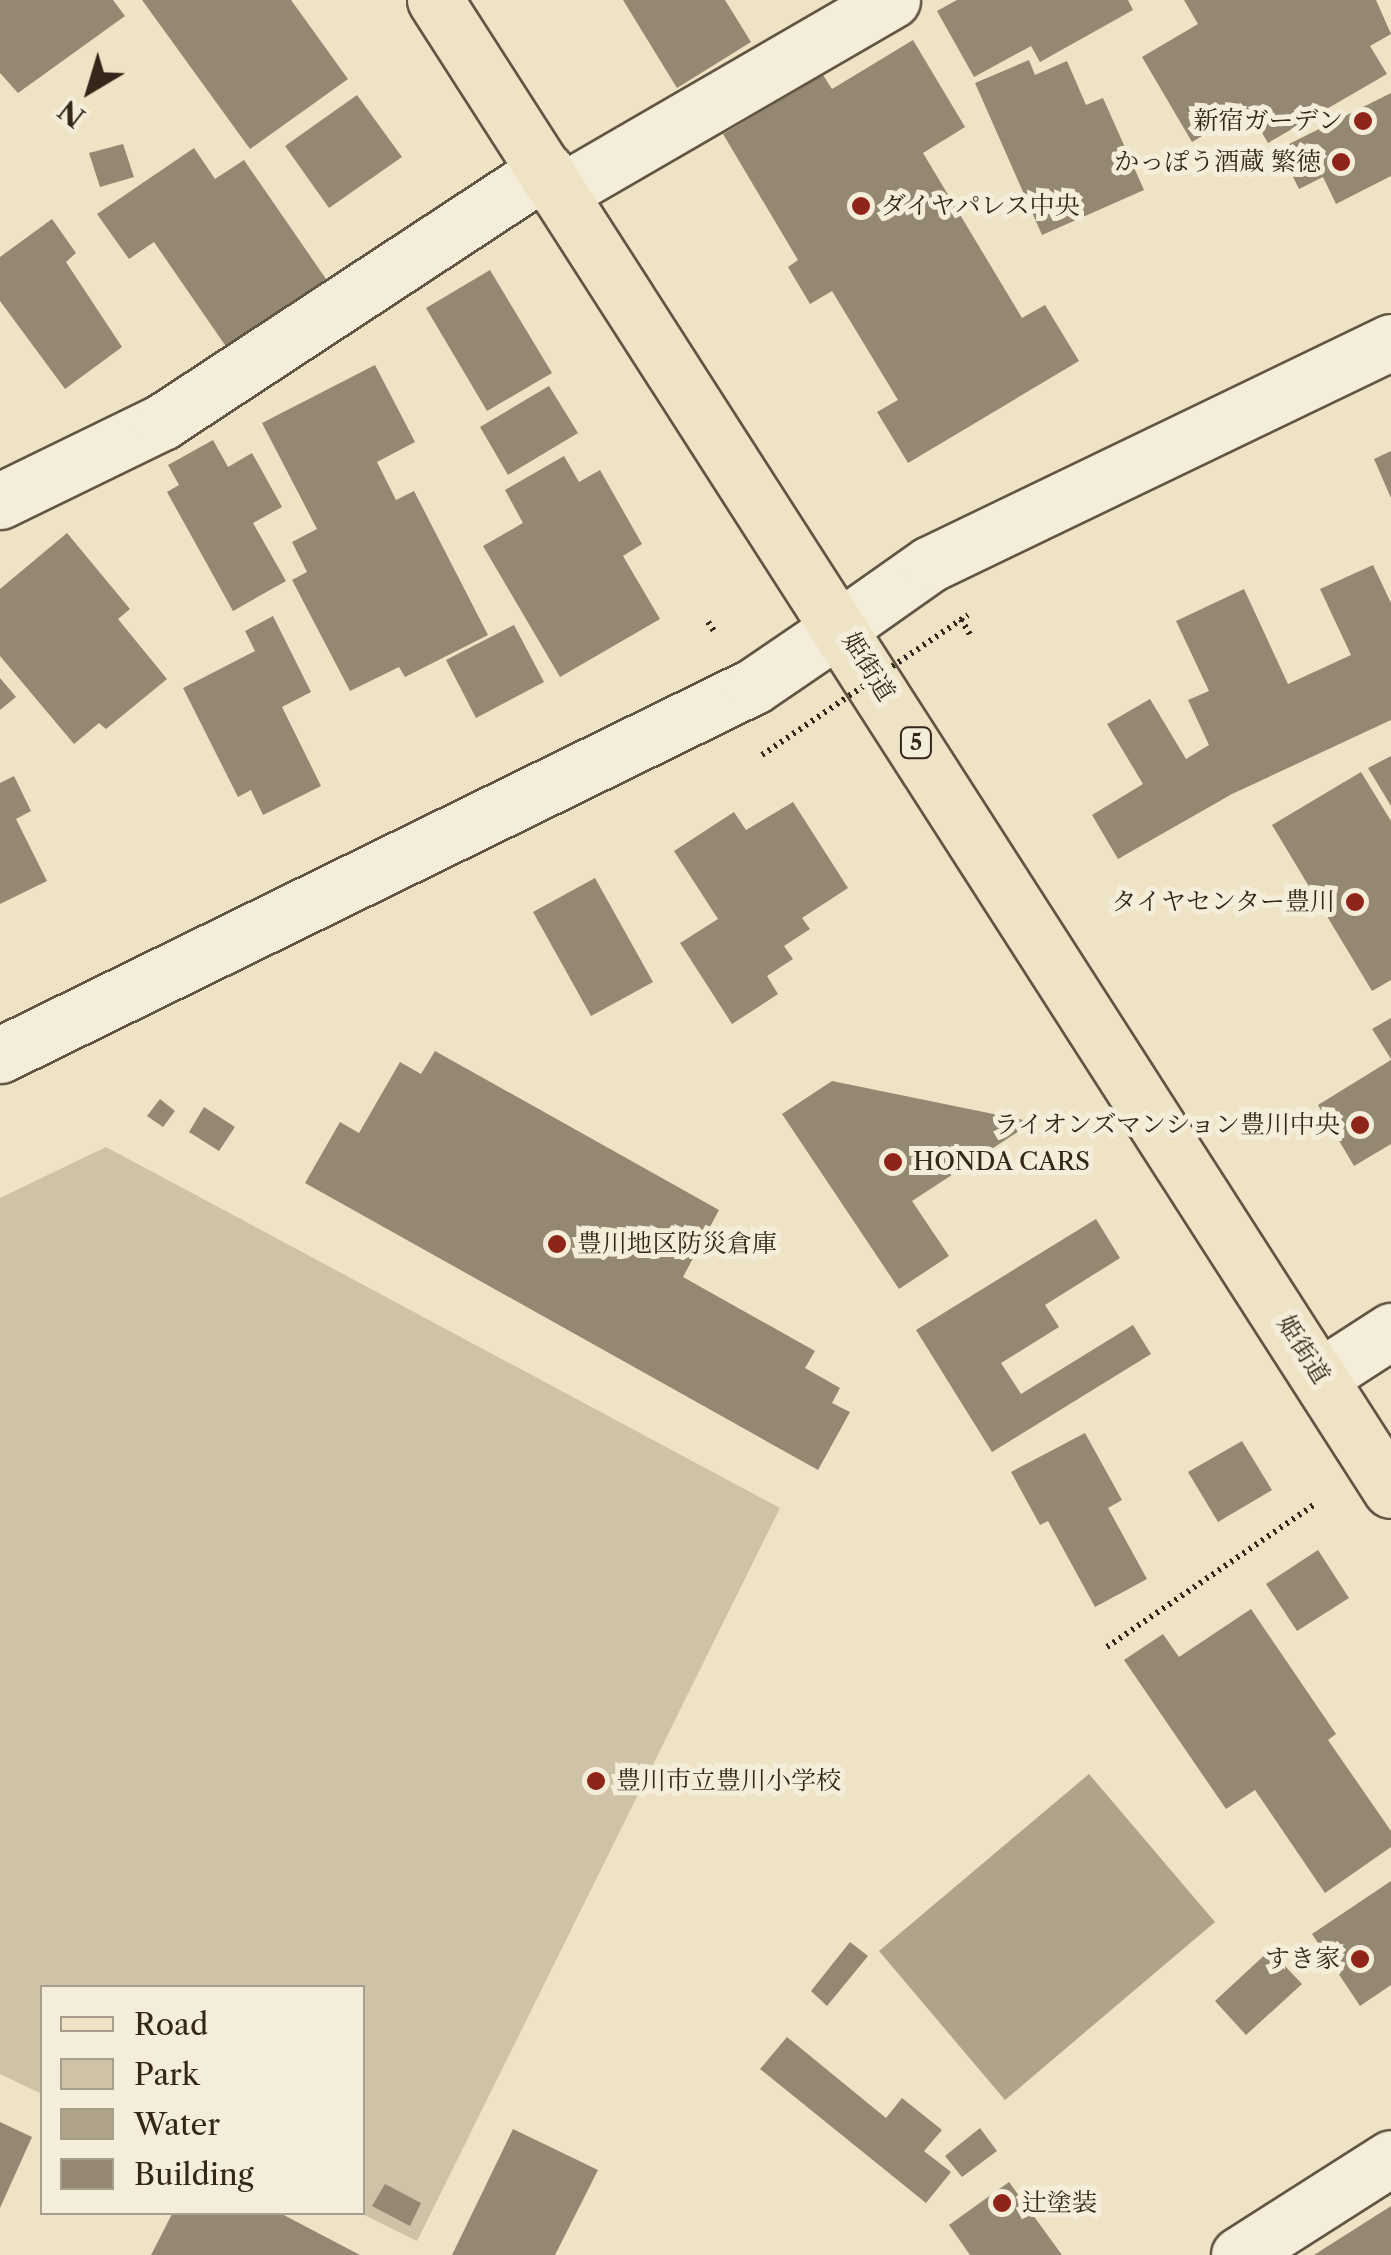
<!DOCTYPE html>
<html>
<head>
<meta charset="utf-8">
<style>
  body { margin:0 }
  #map { position:relative; width:1391px; height:2255px; overflow:hidden; background:#eee3c4; font-family:"Libre Caslon Text","Noto Serif JP",serif }
  div>[style] { position:absolute }
  .green>* { inset:0; background:#cec3a7 }
  .water>* { inset:0; background:#afa38a }
  .building>* { inset:0; background:#958872 }
  .path>* { height:6px; margin-top:-3px; transform-origin:0; background:repeating-linear-gradient(90deg,#342619 0 2.5px,transparent 0 7.5px) }
  .roads { filter:drop-shadow(2px 0 #625544) drop-shadow(-2px 0 #625544) drop-shadow(0 2px #625544) drop-shadow(0 -2px #625544) }
  .minor>* { height:55px; margin:-27.5px; padding:0 27.5px; transform-origin:27.5px; border-radius:27.5px; background:#f4edd9 }
  .tertiary>* { height:55px; margin:-27.5px; padding:0 27.5px; transform-origin:27.5px; border-radius:27.5px; background:#f4edd9 }
  .primary>* { height:55px; margin:-27.5px; padding:0 27.5px; transform-origin:27.5px; border-radius:27.5px; background:#eee3c4 }
  .path-bridge>* { height:6px; margin-top:-3px; transform-origin:0; background:repeating-linear-gradient(90deg,#342619 0 2.5px,transparent 0 7.5px) }
  .dots>* { width:28px; height:28px; translate:-50% -50%; box-sizing:border-box; border:5px solid #f4edd9; border-radius:50% }
  span { translate:-50% -50%; white-space:nowrap; text-align:center; line-height:1.15; -webkit-text-stroke:10px #f4edd9; paint-order:stroke }
  .shield-label span { padding:2px 8px; background:#f4edd9; border:2px solid; border-radius:8px; -webkit-text-stroke-width:0 }
  .shield-label { font-size:22px; color:#342619; font-weight:700 }
  .poi-label { font-size:25px; color:#342619 }
  .right { translate:-100% -50%; text-align:right }
  .left { translate:0 -50%; text-align:left }
  .street-label { font-size:25px; color:#342619 }
  .legend { position:absolute; left:40px; top:1985px; width:325px; height:230px; box-sizing:border-box; background:#f4edd9; border:2px solid #a79d8c; margin:0; padding:12px 18px; list-style:none; font-size:30px; color:#342619 }
  .legend li { display:flex; align-items:center; gap:20px; height:50px }
  .legend b { width:50px; border:2px solid #a79d8c }
  .north { position:absolute; left:40px; top:40px; width:100px; height:100px; -webkit-text-stroke:8px #f4edd9; paint-order:stroke; rotate:218deg; font-size:28px; font-weight:700; line-height:40px; text-align:center; color:#342619 }
  .north::after { content:''; display:block; margin:auto; width:35px; height:45px; background:#342619; clip-path:polygon(50% 0,100% 100%,50% 72%,0 100%) }
</style>
</head>
<body>
<div id="map">
  <div class="green">
    <div style="clip-path:polygon(106px 1147px,780px 1508px,417px 2241px,360px 2213px,362px 1988px,42px 1988px,42px 2094px,0 2074px,0 1198px)"></div>
  </div>
  <div class="water">
    <div style="clip-path:polygon(1089px 1774px,1215px 1922px,1005px 2100px,879px 1951px)"></div>
  </div>
  <div class="building">
    <div style="clip-path:polygon(0 0,113px 0,125px 16px,18px 93px,0 73px)"></div>
    <div style="clip-path:polygon(142px 0,291px 0,348px 79px,250px 149px)"></div>
    <div style="clip-path:polygon(623px 0,725px 0,751px 42px,677px 88px)"></div>
    <div style="clip-path:polygon(957px 0,1128px 0,1133px 10px,1040px 62px,1031px 46px,974px 77px,937px 11px)"></div>
    <div style="clip-path:polygon(1184px 0,1376px 0,1391px 34px,1370px 46px,1387px 74px,1268px 143px,1248px 109px,1192px 142px,1142px 57px,1198px 24px)"></div>
    <div style="clip-path:polygon(913px 40px,965px 127px,923px 153px,1022px 318px,1045px 305px,1079px 361px,908px 463px,877px 412px,898px 400px,832px 291px,810px 304px,788px 267px,798px 260px,723px 134px,823px 75px,832px 89px)"></div>
    <div style="clip-path:polygon(1029px 60px,1035px 75px,1067px 61px,1086px 105px,1103px 98px,1144px 190px,1042px 235px,975px 83px)"></div>
    <div style="clip-path:polygon(1391px 93px,1391px 176px,1336px 204px,1323px 177px,1299px 189px,1279px 149px)"></div>
    <div style="clip-path:polygon(357px 95px,402px 157px,329px 208px,285px 146px)"></div>
    <div style="clip-path:polygon(123px 144px,134px 177px,100px 187px,89px 153px)"></div>
    <div style="clip-path:polygon(194px 148px,215px 179px,244px 160px,326px 279px,227px 348px,154px 242px,129px 259px,97px 214px)"></div>
    <div style="clip-path:polygon(52px 219px,76px 253px,66px 262px,122px 347px,65px 389px,0 301px,0 257px)"></div>
    <div style="clip-path:polygon(490px 270px,552px 373px,487px 411px,426px 308px)"></div>
    <div style="clip-path:polygon(375px 365px,415px 442px,377px 462px,396px 500px,414px 491px,488px 635px,405px 677px,399px 667px,350px 691px,292px 580px,307px 572px,292px 542px,317px 529px,262px 423px)"></div>
    <div style="clip-path:polygon(549px 386px,578px 433px,508px 475px,480px 427px)"></div>
    <div style="clip-path:polygon(213px 440px,228px 467px,252px 453px,282px 507px,253px 523px,286px 581px,233px 611px,167px 492px,179px 485px,168px 465px)"></div>
    <div style="clip-path:polygon(1391px 451px,1391px 498px,1374px 459px)"></div>
    <div style="clip-path:polygon(564px 456px,579px 482px,600px 470px,642px 544px,623px 556px,660px 619px,560px 677px,483px 546px,523px 523px,505px 490px)"></div>
    <div style="clip-path:polygon(67px 533px,130px 609px,118px 619px,167px 679px,106px 729px,99px 723px,74px 744px,0 656px,0 589px)"></div>
    <div style="clip-path:polygon(1373px 565px,1391px 603px,1391px 720px,1232px 794px,1118px 859px,1092px 815px,1143px 784px,1107px 724px,1150px 699px,1186px 759px,1209px 745px,1188px 700px,1209px 691px,1176px 621px,1244px 589px,1288px 684px,1351px 655px,1320px 589px)"></div>
    <div style="clip-path:polygon(273px 616px,311px 692px,282px 707px,321px 786px,263px 815px,251px 790px,238px 797px,183px 688px,255px 651px,245px 631px)"></div>
    <div style="clip-path:polygon(514px 625px,544px 682px,476px 718px,446px 660px)"></div>
    <div style="clip-path:polygon(0 678px,16px 697px,0 710px)"></div>
    <div style="clip-path:polygon(1391px 756px,1391px 806px,1368px 768px)"></div>
    <div style="clip-path:polygon(1361px 772px,1391px 821px,1391px 980px,1372px 991px,1272px 825px)"></div>
    <div style="clip-path:polygon(14px 776px,31px 811px,16px 819px,47px 881px,0 904px,0 783px)"></div>
    <div style="clip-path:polygon(793px 802px,848px 888px,802px 918px,810px 929px,784px 946px,793px 959px,767px 976px,778px 994px,732px 1024px,680px 943px,718px 919px,674px 851px,734px 812px,746px 830px)"></div>
    <div style="clip-path:polygon(595px 878px,653px 982px,591px 1016px,533px 912px)"></div>
    <div style="clip-path:polygon(1391px 1018px,1391px 1059px,1372px 1029px)"></div>
    <div style="clip-path:polygon(435px 1051px,719px 1210px,683px 1277px,815px 1351px,805px 1368px,840px 1388px,832px 1403px,850px 1412px,818px 1470px,305px 1183px,340px 1122px,359px 1133px,400px 1062px,421px 1074px)"></div>
    <div style="clip-path:polygon(1391px 1060px,1391px 1144px,1354px 1166px,1318px 1105px)"></div>
    <div style="clip-path:polygon(832px 1081px,1033px 1122px,912px 1201px,949px 1256px,899px 1289px,782px 1114px)"></div>
    <div style="clip-path:polygon(160px 1099px,175px 1111px,163px 1127px,147px 1116px)"></div>
    <div style="clip-path:polygon(204px 1107px,235px 1127px,219px 1151px,189px 1132px)"></div>
    <div style="clip-path:polygon(1096px 1219px,1120px 1258px,1045px 1305px,1059px 1327px,1001px 1363px,1021px 1394px,1133px 1325px,1151px 1354px,992px 1452px,916px 1330px)"></div>
    <div style="clip-path:polygon(1085px 1433px,1122px 1500px,1108px 1508px,1147px 1579px,1095px 1607px,1048px 1521px,1040px 1525px,1011px 1472px)"></div>
    <div style="clip-path:polygon(1242px 1441px,1272px 1490px,1218px 1522px,1188px 1472px)"></div>
    <div style="clip-path:polygon(1318px 1550px,1349px 1598px,1297px 1631px,1266px 1584px)"></div>
    <div style="clip-path:polygon(1251px 1609px,1336px 1734px,1328px 1740px,1391px 1831px,1391px 1847px,1325px 1893px,1255px 1790px,1226px 1809px,1124px 1660px,1163px 1634px,1179px 1657px)"></div>
    <div style="clip-path:polygon(1391px 1881px,1391px 1985px,1360px 2006px,1312px 1934px)"></div>
    <div style="clip-path:polygon(850px 1942px,868px 1956px,827px 2006px,811px 1991px)"></div>
    <div style="clip-path:polygon(1270px 1950px,1302px 1984px,1246px 2035px,1215px 2001px)"></div>
    <div style="clip-path:polygon(787px 2037px,886px 2118px,902px 2098px,942px 2130px,924px 2151px,951px 2172px,926px 2203px,760px 2069px)"></div>
    <div style="clip-path:polygon(0 2122px,32px 2137px,0 2208px)"></div>
    <div style="clip-path:polygon(980px 2128px,997px 2151px,962px 2177px,945px 2156px)"></div>
    <div style="clip-path:polygon(513px 2129px,598px 2170px,555px 2255px,452px 2255px)"></div>
    <div style="clip-path:polygon(1009px 2182px,1062px 2255px,970px 2255px,949px 2225px)"></div>
    <div style="clip-path:polygon(385px 2184px,421px 2203px,410px 2226px,372px 2206px)"></div>
    <div style="clip-path:polygon(1391px 2206px,1391px 2255px,1314px 2255px)"></div>
    <div style="clip-path:polygon(173px 2212px,278px 2212px,360px 2255px,151px 2255px)"></div>
  </div>
  <div class="path">
    <div style="left:961px;top:619px;width:22px;rotate:60deg"></div>
    <div style="left:708px;top:622px;width:14px;rotate:56deg"></div>
    <div style="left:1107px;top:1647px;width:252px;rotate:-34.5deg"></div>
  </div>
  <div class="roads">
    <div class="minor">
      <div style="left:559px;top:193px;width:385px;rotate:-30.1deg"></div>
      <div style="left:0;top:501px;width:180px;rotate:-26deg"></div>
      <div style="left:162px;top:422px;width:459px;rotate:-33.3deg"></div>
      <div style="left:0;top:1055px;width:839px;rotate:-26.08deg"></div>
      <div style="left:754px;top:686px;width:107px;rotate:-34.3deg"></div>
      <div style="left:1320px;top:1377px;width:85px;rotate:-32.9deg"></div>
      <div style="left:1239px;top:2255px;width:180px;rotate:-32.5deg"></div>
    </div>
    <div class="tertiary">
      <div style="left:842px;top:626px;width:108px;rotate:-35.2deg"></div>
      <div style="left:930px;top:564px;width:512px;rotate:-25.71deg"></div>
    </div>
    <div class="primary">
      <div style="left:435px;top:0;width:1770px;rotate:57.32deg"></div>
    </div>
  </div>
  <div class="path-bridge">
    <div style="left:762px;top:755px;width:249px;rotate:-34.2deg"></div>
  </div>
  <div class="dots">
    <div style="left:1363px;top:121px;background:#8f2418"></div>
    <div style="left:1341px;top:162px;background:#8f2418"></div>
    <div style="left:861px;top:206px;background:#8f2418"></div>
    <div style="left:1355px;top:902px;background:#8f2418"></div>
    <div style="left:1360px;top:1125px;background:#8f2418"></div>
    <div style="left:893px;top:1162px;background:#8f2418"></div>
    <div style="left:557px;top:1244px;background:#8f2418"></div>
    <div style="left:596px;top:1781px;background:#8f2418"></div>
    <div style="left:1360px;top:1959px;background:#8f2418"></div>
    <div style="left:1002px;top:2203px;background:#8f2418"></div>
  </div>
  <div class="shield-label">
    <span style="left:916px;top:743px">5</span>
  </div>
  <div class="poi-label">
    <span class="right" style="left:1343px;top:121px">新宿ガーデン</span>
    <span class="right" style="left:1321px;top:162px">かっぽう酒蔵 繁徳</span>
    <span class="left" style="left:881px;top:206px">ダイヤパレス中央</span>
    <span class="right" style="left:1335px;top:902px">タイヤセンター豊川</span>
    <span class="right" style="left:1340px;top:1125px">ライオンズマンション豊川中央</span>
    <span class="left" style="left:913px;top:1162px">HONDA CARS</span>
    <span class="left" style="left:577px;top:1244px">豊川地区防災倉庫</span>
    <span class="left" style="left:616px;top:1781px">豊川市立豊川小学校</span>
    <span class="right" style="left:1340px;top:1959px">すき家</span>
    <span class="left" style="left:1022px;top:2203px">辻塗装</span>
  </div>
  <div class="street-label">
    <span style="left:868px;top:667px;rotate:58deg">姫街道</span>
    <span style="left:1303px;top:1350px;rotate:58deg">姫街道</span>
  </div>
  <ul class="legend">
  <li><b style="height:12px;background:#eee3c4"></b>Road</li>
  <li><b style="height:28px;background:#cec3a7"></b>Park</li>
  <li><b style="height:28px;background:#afa38a"></b>Water</li>
  <li><b style="height:28px;background:#958872"></b>Building</li>
  </ul>
  <div class="north">N</div>
</div>
</body>
</html>
